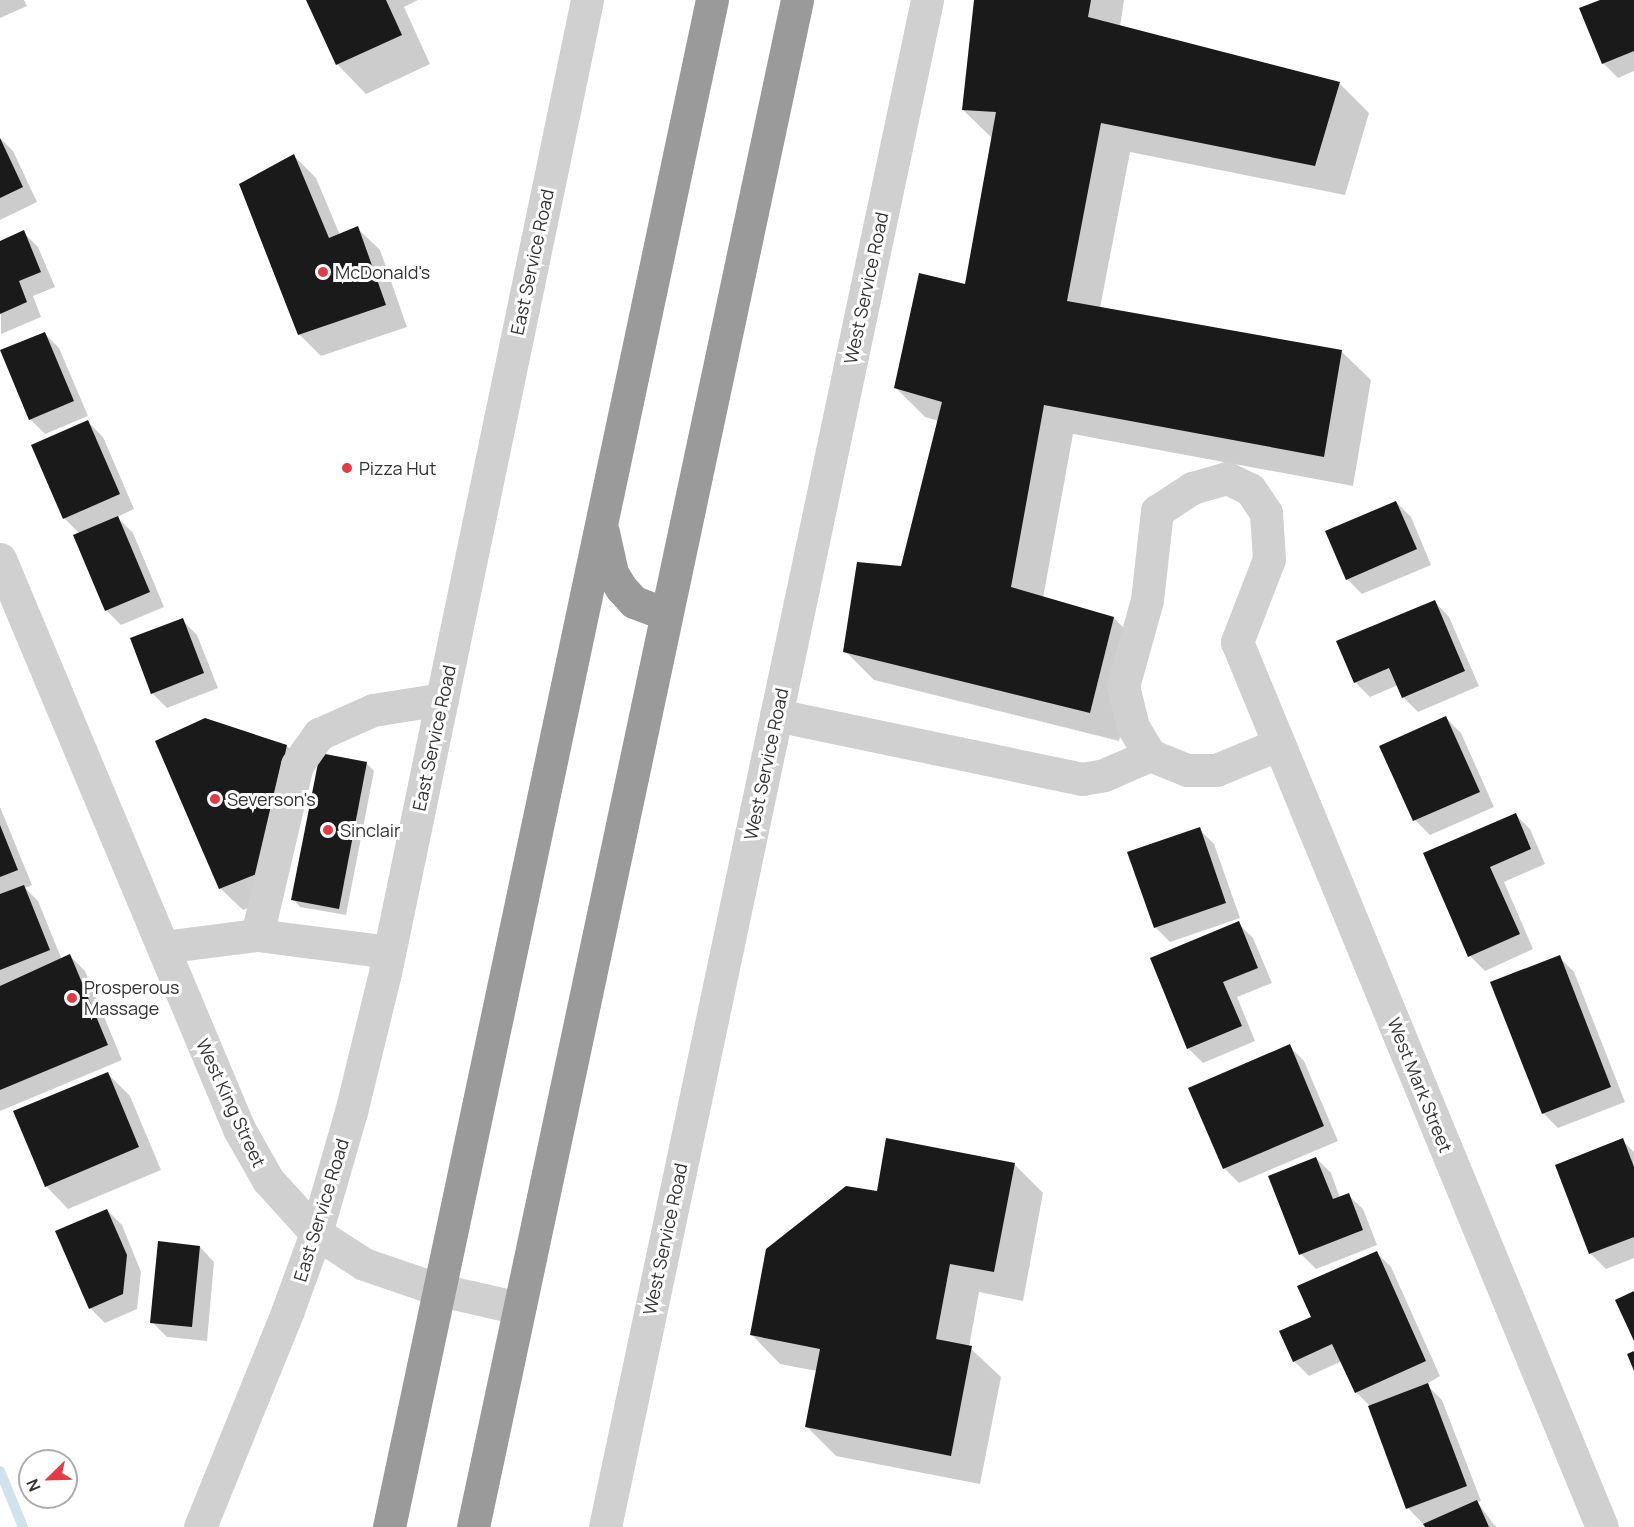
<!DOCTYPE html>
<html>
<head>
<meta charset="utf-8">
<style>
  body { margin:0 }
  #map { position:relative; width:1634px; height:1527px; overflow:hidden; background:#fff; font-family:Manrope,sans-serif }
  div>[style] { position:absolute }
  .shadow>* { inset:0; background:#0003 }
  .stream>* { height:10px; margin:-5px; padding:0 5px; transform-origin:5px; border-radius:5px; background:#cfe2ee }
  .building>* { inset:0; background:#1a1a1a }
  .minor>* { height:33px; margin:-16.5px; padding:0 16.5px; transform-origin:16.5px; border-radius:16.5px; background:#d0d0d0 }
  .highway>* { height:33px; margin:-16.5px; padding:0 16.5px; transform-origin:16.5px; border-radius:16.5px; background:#9a9a9a }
  .dots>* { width:16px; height:16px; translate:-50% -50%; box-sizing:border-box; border:3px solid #fff; border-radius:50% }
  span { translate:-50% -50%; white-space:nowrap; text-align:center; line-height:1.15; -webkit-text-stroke:6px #fff; paint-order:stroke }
  .street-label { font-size:18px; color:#333 }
  .poi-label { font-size:18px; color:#333 }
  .left { translate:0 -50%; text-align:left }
  .north { position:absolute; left:18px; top:1449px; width:60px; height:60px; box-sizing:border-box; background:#fff; border:2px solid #adadad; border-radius:50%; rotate:247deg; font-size:16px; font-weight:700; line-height:24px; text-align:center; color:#333 }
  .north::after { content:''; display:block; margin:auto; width:21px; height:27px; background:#e63946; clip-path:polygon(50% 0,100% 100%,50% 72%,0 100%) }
</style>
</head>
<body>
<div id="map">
  <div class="shadow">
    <div style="clip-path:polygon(0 0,24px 0,27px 6px,0 18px)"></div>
    <div style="clip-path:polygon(308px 0,418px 0,404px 7px,430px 64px,366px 94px,337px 64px)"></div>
    <div style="clip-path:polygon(975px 0,1124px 0,1120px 27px,1340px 84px,1369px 113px,1345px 195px,1130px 152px,1100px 308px,1341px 351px,1371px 380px,1353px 486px,1073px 434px,1043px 598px,1114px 618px,1143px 648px,1119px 741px,874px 680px,845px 651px,902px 567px,939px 421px,925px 417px,896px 388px,966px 286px,993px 139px,963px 110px)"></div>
    <div style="clip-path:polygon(1604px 0,1634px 0,1634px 71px,1618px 78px,1603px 63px)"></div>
    <div style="clip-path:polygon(0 138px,13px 151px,37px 202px,0 220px)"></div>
    <div style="clip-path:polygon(294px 156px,316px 178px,340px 235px,357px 228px,380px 250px,407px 327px,321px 356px,299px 334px)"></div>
    <div style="clip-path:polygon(23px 232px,38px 247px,55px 287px,33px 296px,41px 317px,1px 334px,0 242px)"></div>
    <div style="clip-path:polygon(44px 333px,59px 348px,88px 416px,45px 434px,30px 419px)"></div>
    <div style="clip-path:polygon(88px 422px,103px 437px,134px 509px,117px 517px,133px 533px,164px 607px,121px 625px,106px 610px,80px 534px,64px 518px)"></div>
    <div style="clip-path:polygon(1396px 502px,1411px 517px,1431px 565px,1362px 594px,1347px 579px)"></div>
    <div style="clip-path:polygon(1435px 602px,1449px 617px,1479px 686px,1418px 712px,1403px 697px,1398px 685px,1370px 697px,1355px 682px)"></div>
    <div style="clip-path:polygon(182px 620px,197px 635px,218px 688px,167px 708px,152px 693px)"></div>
    <div style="clip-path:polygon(1446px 718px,1461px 733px,1494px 807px,1430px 835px,1415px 820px)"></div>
    <div style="clip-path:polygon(287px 746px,309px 769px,281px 895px,243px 910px,220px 888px)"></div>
    <div style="clip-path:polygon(321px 755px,367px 764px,374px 771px,346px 915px,300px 907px,293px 899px)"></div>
    <div style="clip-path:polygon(0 807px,32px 885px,25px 888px,38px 901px,62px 960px,70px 956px,85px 971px,122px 1060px,0 1111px)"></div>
    <div style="clip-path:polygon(1515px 814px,1530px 829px,1545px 864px,1504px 882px,1533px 949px,1485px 971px,1470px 956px,1425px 854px)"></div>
    <div style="clip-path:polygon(1199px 829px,1214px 844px,1240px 918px,1170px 942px,1155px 927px)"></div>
    <div style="clip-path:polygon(1238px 923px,1253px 938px,1272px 983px,1237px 997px,1255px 1041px,1203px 1063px,1188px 1048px)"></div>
    <div style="clip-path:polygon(1559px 957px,1574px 972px,1625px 1102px,1558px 1128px,1543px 1113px)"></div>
    <div style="clip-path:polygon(1289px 1046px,1304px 1061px,1338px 1141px,1239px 1183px,1224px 1168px)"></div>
    <div style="clip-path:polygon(107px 1073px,130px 1096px,161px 1170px,68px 1209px,46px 1186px)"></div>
    <div style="clip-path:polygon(1622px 1140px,1634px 1152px,1634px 1258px,1606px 1269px,1591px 1254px,1557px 1166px)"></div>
    <div style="clip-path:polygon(1316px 1158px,1331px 1173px,1340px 1198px,1348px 1195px,1363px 1209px,1377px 1245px,1316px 1269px,1301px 1254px)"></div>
    <div style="clip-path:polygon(1014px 1164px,1043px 1193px,1023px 1301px,979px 1292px,969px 1347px,1001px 1377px,980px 1484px,836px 1456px,807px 1427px,817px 1371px,780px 1364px,751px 1334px)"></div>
    <div style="clip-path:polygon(107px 1210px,122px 1225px,141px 1272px,137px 1309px,105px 1323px,90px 1308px)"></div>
    <div style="clip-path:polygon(200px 1247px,214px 1262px,207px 1341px,167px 1337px,152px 1322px)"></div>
    <div style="clip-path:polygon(1376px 1252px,1391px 1267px,1440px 1376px,1420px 1388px,1427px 1385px,1442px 1400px,1481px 1501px,1477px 1502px,1496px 1527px,1426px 1527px,1408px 1508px,1370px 1406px,1356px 1392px,1342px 1361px,1309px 1376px,1294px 1361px,1313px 1318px)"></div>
  </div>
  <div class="stream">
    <div style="left:0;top:1471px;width:61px;rotate:67.7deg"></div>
  </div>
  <div class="building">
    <div style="clip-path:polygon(306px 0,386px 0,402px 35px,336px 65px)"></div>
    <div style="clip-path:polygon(974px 0,1091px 0,1088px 17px,1340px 82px,1315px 166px,1101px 123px,1067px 301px,1342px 350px,1324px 457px,1044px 405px,1011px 587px,1114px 617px,1090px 713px,843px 652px,857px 562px,901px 566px,942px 402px,894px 388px,919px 273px,965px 284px,996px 112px,962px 110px)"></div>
    <div style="clip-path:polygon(1600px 0,1634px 0,1634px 51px,1602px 64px,1579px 8px)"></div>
    <div style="clip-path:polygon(0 138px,23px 187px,0 198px)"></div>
    <div style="clip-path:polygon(294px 154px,329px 238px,358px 226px,386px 305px,298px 335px,239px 184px)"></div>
    <div style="clip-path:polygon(24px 230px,41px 272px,19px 281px,27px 302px,0 314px,0 241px)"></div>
    <div style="clip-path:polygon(45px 332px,74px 401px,29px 420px,0 350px)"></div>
    <div style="clip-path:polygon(88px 420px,120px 494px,63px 519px,31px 445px)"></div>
    <div style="clip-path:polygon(1396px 501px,1417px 549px,1346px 580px,1325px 531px)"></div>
    <div style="clip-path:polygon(118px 516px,150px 592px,105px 611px,73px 535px)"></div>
    <div style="clip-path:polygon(1435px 600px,1465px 671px,1402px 698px,1389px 668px,1354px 683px,1336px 641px)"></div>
    <div style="clip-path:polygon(183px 618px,204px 673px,151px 694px,130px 638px)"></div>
    <div style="clip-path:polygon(1446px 716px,1480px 792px,1413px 821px,1379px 746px)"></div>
    <div style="clip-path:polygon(205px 718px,287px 745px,259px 873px,219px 889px,155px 741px)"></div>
    <div style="clip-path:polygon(320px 753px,367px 762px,339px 909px,291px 900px)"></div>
    <div style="clip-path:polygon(1516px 813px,1531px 849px,1490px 867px,1520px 934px,1468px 957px,1423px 853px)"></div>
    <div style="clip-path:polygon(0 825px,18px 870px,0 877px)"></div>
    <div style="clip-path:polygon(1200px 827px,1226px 903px,1154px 928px,1127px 852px)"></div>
    <div style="clip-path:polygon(24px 885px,50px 950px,0 970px,0 894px)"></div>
    <div style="clip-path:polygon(1239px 921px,1258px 968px,1223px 982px,1242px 1026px,1187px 1049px,1150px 958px)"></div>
    <div style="clip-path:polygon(70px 954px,108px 1045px,0 1090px,0 986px)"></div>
    <div style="clip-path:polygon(1560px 955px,1611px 1087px,1542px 1114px,1490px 982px)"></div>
    <div style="clip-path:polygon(1290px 1044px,1324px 1126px,1223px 1169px,1188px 1088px)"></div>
    <div style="clip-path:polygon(108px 1072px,139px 1147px,45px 1187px,13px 1111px)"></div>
    <div style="clip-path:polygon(886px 1138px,1015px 1163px,994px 1272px,950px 1264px,936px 1339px,972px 1346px,951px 1456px,805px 1427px,820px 1349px,750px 1335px,766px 1249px,846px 1186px,877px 1191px)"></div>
    <div style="clip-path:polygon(1623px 1138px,1634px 1167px,1634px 1237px,1589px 1254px,1555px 1165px)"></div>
    <div style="clip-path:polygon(1316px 1157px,1333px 1199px,1349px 1193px,1363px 1230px,1299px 1255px,1268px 1176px)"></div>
    <div style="clip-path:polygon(107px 1209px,127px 1255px,123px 1294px,89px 1309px,55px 1231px)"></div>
    <div style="clip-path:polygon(158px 1241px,200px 1246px,192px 1327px,150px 1323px)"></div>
    <div style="clip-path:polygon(1377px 1251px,1426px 1361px,1355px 1393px,1332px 1344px,1293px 1362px,1279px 1331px,1311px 1317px,1297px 1286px)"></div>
    <div style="clip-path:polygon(1634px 1291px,1634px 1341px,1615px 1300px)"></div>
    <div style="clip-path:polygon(1634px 1351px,1634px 1371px,1627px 1354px)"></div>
    <div style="clip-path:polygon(1428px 1383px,1467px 1486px,1406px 1509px,1368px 1406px)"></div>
    <div style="clip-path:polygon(1477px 1500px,1489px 1527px,1425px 1527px,1423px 1524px)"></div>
  </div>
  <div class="minor">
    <div style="left:0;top:559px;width:618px;rotate:67.25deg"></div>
    <div style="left:239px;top:1129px;width:59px;rotate:60.4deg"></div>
    <div style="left:268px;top:1180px;width:72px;rotate:47.8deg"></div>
    <div style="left:316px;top:1233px;width:57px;rotate:32.9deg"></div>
    <div style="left:364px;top:1264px;width:80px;rotate:18.9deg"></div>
    <div style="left:440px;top:1290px;width:81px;rotate:12.8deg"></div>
    <div style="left:776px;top:715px;width:313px;rotate:11.8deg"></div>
    <div style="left:1082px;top:779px;width:22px;rotate:-10deg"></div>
    <div style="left:1104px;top:775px;width:50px;rotate:-23.5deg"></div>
    <div style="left:1279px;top:744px;width:68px;rotate:157.6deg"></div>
    <div style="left:1216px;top:770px;width:29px;rotate:180deg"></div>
    <div style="left:1187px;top:770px;width:40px;rotate:-158deg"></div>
    <div style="left:1150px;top:755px;width:33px;rotate:-121deg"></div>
    <div style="left:1133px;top:727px;width:42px;rotate:-103.7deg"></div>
    <div style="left:1123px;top:686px;width:89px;rotate:-74.4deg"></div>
    <div style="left:1147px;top:600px;width:90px;rotate:-83.6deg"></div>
    <div style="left:1157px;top:511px;width:42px;rotate:-33.3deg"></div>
    <div style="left:1192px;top:488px;width:36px;rotate:-16deg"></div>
    <div style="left:1227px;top:478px;width:25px;rotate:26deg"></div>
    <div style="left:1250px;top:489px;width:29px;rotate:56deg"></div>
    <div style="left:1266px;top:513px;width:46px;rotate:86.3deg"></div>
    <div style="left:1269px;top:559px;width:89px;rotate:111.1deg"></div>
    <div style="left:1237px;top:642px;width:957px;rotate:67.59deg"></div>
    <div style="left:257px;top:935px;width:175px;rotate:-76.8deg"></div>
    <div style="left:297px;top:765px;width:38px;rotate:-55deg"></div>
    <div style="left:319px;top:734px;width:59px;rotate:-24deg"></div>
    <div style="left:373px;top:710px;width:70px;rotate:-9.1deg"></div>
    <div style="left:163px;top:947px;width:95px;rotate:-7.3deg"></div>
    <div style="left:257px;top:935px;width:133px;rotate:7.3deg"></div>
    <div style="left:200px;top:1527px;width:234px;rotate:-67.9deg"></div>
    <div style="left:288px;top:1310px;width:82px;rotate:-70deg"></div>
    <div style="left:316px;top:1233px;width:126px;rotate:-73.9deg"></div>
    <div style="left:351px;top:1112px;width:143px;rotate:-76.3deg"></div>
    <div style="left:385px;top:973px;width:994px;rotate:-78.27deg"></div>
    <div style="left:605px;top:1527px;width:1561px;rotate:-78.09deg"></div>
  </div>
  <div class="highway">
    <div style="left:603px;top:532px;width:42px;rotate:77.6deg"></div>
    <div style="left:612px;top:573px;width:17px;rotate:59deg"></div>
    <div style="left:621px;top:588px;width:19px;rotate:47deg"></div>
    <div style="left:634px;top:602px;width:34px;rotate:21deg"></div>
    <div style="left:389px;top:1527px;width:1561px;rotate:-78.06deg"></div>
    <div style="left:473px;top:1527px;width:1561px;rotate:-78.02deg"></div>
  </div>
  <div class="dots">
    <div style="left:323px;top:272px;background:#e63946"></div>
    <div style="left:347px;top:468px;background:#e63946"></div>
    <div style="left:215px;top:799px;background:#e63946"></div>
    <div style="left:328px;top:830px;background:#e63946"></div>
    <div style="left:72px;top:998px;background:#e63946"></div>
  </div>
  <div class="street-label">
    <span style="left:532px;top:262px;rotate:-78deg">East Service Road</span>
    <span style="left:866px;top:288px;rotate:-78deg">West Service Road</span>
    <span style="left:434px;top:738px;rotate:-78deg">East Service Road</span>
    <span style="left:766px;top:764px;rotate:-78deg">West Service Road</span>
    <span style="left:1420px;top:1085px;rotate:68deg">West Mark Street</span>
    <span style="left:231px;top:1103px;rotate:65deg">West King Street</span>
    <span style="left:321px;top:1210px;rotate:-73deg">East Service Road</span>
    <span style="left:665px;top:1239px;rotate:-78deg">West Service Road</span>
  </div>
  <div class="poi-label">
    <span class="left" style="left:335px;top:272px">McDonald's</span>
    <span class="left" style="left:359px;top:468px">Pizza Hut</span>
    <span class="left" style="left:227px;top:799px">Severson's</span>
    <span class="left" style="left:340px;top:830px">Sinclair</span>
    <span class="left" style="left:84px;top:998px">Prosperous<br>Massage</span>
  </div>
  <div class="north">N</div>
</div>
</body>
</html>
